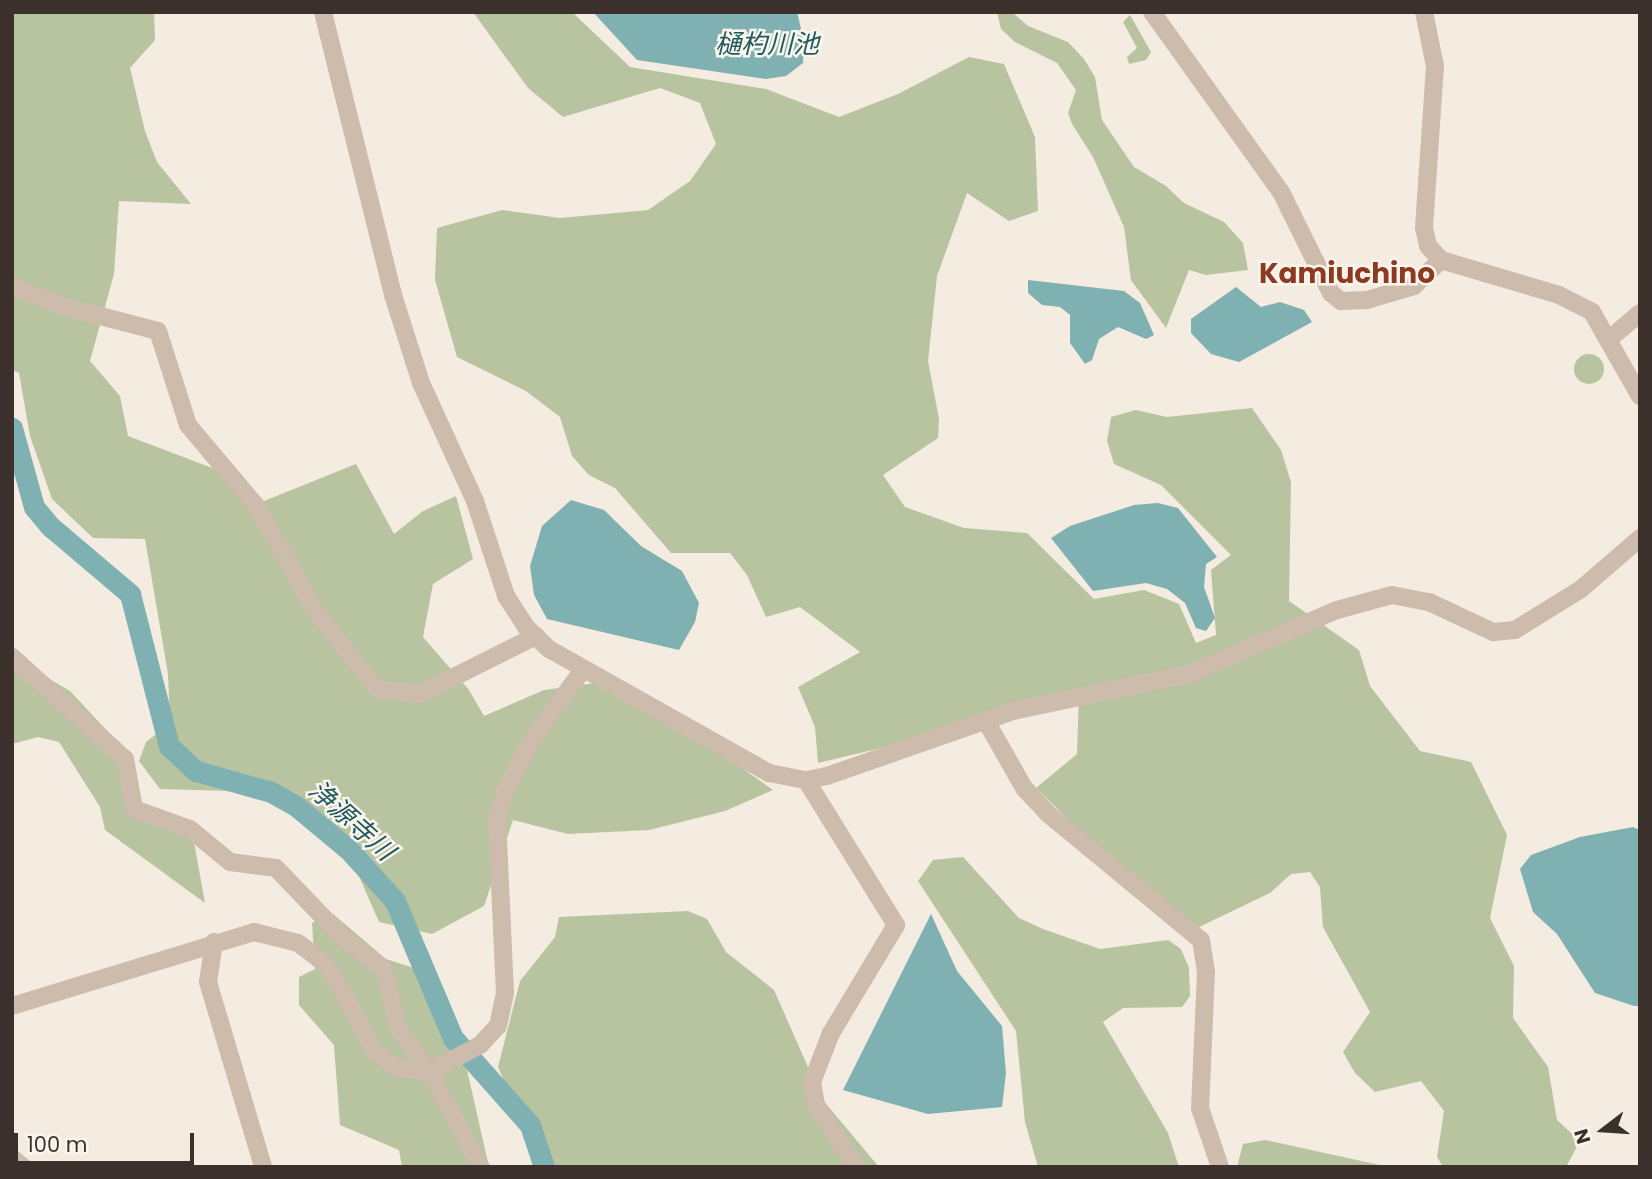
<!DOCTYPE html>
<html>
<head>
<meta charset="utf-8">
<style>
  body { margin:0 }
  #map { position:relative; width:1652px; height:1179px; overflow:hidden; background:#f4ebe1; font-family:Poppins,"Noto Sans JP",sans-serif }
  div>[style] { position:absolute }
  .green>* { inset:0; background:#b8c4a0 }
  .round { border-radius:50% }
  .water>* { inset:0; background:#7fb0b2 }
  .river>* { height:21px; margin:-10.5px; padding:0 10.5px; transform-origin:10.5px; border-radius:10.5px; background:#7fb0b2 }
  .minor>* { height:18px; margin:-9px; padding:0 9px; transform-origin:9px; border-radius:9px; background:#cdbbac }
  span { translate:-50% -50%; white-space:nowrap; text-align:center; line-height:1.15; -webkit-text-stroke:5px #fbf5ee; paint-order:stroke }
  .water-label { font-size:26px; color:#1f5a5e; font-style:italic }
  .quarter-label { font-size:28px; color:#8c3b22; font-weight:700 }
  .frame { position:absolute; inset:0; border:14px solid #3b302b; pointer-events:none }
  .north { position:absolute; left:1568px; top:1095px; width:70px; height:70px; -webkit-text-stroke:5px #fbf5ee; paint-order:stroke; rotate:253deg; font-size:19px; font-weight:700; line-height:28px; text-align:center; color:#3b302b }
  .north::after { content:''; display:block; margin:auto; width:24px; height:32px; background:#3b302b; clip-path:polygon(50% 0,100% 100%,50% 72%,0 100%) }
  .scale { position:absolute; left:14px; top:1133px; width:180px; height:32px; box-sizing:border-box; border:4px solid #3b302b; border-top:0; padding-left:9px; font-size:21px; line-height:24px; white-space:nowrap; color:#3b302b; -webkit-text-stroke:5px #fbf5ee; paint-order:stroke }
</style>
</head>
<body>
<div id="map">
  <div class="green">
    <div style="clip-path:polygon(12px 12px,154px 12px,155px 40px,130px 68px,145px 131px,157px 162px,191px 204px,119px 201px,114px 274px,90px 361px,120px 396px,128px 436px,215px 469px,259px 503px,356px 464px,394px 534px,423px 511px,456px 496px,473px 559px,433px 584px,423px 637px,469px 690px,484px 716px,544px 690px,595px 683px,665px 713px,773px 790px,725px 811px,649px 830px,568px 834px,513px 820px,484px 906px,432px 934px,379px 922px,338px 828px,267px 792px,160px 789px,139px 761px,146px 742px,170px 723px,168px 674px,145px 539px,93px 538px,52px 499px,30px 436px,19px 373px,12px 370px)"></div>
    <div style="clip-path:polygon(473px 12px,572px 12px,630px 67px,766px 89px,839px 117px,898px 94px,969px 57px,1004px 64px,1035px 137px,1038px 211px,1009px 221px,967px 193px,937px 276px,928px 361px,939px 419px,938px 438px,883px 475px,905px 507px,964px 528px,1027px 533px,1094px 599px,1144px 590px,1179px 604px,1196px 643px,1216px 635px,1211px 570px,1231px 555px,1161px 485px,1114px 464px,1107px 441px,1111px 417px,1136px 410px,1167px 417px,1252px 408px,1281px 450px,1291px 482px,1289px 601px,1359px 650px,1370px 686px,1420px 751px,1471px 762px,1507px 835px,1490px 918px,1514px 966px,1513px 1018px,1548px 1067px,1557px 1120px,1580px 1141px,1566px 1167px,1443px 1167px,1437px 1157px,1444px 1111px,1421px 1081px,1375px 1092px,1355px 1073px,1343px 1052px,1370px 1012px,1323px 927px,1320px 887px,1310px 872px,1291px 874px,1270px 893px,1197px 928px,1078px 829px,1036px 788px,1077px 754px,1079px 692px,927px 737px,818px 763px,815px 727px,798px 687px,860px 652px,800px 607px,766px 617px,747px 575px,730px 553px,671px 553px,615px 488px,589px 475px,572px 456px,560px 417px,526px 391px,457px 357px,435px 280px,437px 228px,502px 210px,560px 218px,648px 210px,690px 181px,716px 144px,700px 103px,660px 88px,563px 117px,528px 88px)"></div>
    <div style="clip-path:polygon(997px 12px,1012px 12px,1028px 26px,1068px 42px,1084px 59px,1095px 77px,1102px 120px,1134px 167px,1166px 186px,1184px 203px,1224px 222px,1243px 243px,1248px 270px,1206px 275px,1189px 270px,1166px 328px,1131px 280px,1124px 227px,1093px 157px,1072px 124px,1068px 113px,1076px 90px,1057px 63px,1015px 42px,1001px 29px)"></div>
    <div style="clip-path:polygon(1130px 15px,1151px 52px,1146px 60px,1129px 64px,1127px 57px,1137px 48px,1123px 22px)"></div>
    <div class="round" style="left:1574px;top:354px;width:30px;height:30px"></div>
    <div style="clip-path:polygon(12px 657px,70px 691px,112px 736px,131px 799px,194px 842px,205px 903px,105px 830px,100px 807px,59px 742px,38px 737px,12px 744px)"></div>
    <div style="clip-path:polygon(963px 857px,1019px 918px,1043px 929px,1100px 949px,1168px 940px,1181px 949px,1189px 968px,1190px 996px,1182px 1007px,1123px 1008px,1103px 1022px,1168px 1133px,1179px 1167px,1038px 1167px,1025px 1122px,1016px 1031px,918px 881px,933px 860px)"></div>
    <div style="clip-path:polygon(688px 911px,707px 919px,726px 952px,774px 990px,822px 1099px,879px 1167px,541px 1167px,498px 1067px,520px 981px,555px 937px,559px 917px)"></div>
    <div style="clip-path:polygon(333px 914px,386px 959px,414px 968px,458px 1030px,489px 1167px,402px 1167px,399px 1150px,340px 1125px,334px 1045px,299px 1005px,299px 977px,315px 969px,312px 923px)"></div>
    <div style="clip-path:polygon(1265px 1140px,1366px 1162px,1389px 1167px,1237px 1167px,1243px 1144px)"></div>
  </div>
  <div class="water">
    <div style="clip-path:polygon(593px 12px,797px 12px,804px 41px,803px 63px,786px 76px,766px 79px,637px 60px)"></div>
    <div style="clip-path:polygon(1028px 280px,1124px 291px,1140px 303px,1154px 335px,1146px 339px,1118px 327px,1099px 339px,1092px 360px,1085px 364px,1070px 343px,1070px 315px,1060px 307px,1042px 305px,1028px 293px)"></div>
    <div style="clip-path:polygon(1236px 287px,1261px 307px,1280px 302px,1304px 310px,1312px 322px,1239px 362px,1211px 354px,1191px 333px,1191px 319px)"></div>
    <div style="clip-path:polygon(571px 500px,604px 510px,641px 546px,682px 571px,699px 603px,695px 622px,679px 650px,547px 619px,534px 595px,530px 566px,542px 526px)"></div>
    <div style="clip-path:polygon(1158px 503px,1178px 508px,1217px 557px,1206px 564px,1204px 587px,1215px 618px,1206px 631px,1196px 628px,1185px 603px,1167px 589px,1146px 583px,1093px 591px,1051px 538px,1070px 526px,1134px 505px)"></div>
    <div style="clip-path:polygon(1633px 827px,1640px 830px,1640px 1006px,1634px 1006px,1595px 993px,1557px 934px,1533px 912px,1520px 869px,1531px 855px,1580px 837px)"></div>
    <div style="clip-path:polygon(931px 914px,957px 971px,1002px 1026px,1006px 1073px,1002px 1107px,928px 1114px,843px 1090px)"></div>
  </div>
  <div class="river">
    <div style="left:12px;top:428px;width:82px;rotate:74.4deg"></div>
    <div style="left:34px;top:507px;width:26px;rotate:50deg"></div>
    <div style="left:51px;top:527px;width:104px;rotate:40.3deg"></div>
    <div style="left:130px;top:594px;width:157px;rotate:75.6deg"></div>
    <div style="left:169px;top:746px;width:37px;rotate:43deg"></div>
    <div style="left:196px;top:771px;width:78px;rotate:15.6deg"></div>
    <div style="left:271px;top:792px;width:29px;rotate:29deg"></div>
    <div style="left:296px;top:806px;width:69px;rotate:39.7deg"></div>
    <div style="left:349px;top:850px;width:69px;rotate:48deg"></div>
    <div style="left:395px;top:901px;width:149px;rotate:67.1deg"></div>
    <div style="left:453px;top:1038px;width:116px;rotate:48.5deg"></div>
    <div style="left:530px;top:1125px;width:44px;rotate:71.6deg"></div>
  </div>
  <div class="minor">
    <div style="left:323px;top:12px;width:292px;rotate:76.1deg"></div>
    <div style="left:393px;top:295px;width:92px;rotate:72.3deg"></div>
    <div style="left:421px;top:383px;width:130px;rotate:65.4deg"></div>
    <div style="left:475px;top:501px;width:100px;rotate:71.9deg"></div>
    <div style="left:506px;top:596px;width:38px;rotate:57deg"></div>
    <div style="left:527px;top:628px;width:30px;rotate:44deg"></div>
    <div style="left:549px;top:649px;width:253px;rotate:29.4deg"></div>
    <div style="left:769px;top:773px;width:38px;rotate:11deg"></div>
    <div style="left:806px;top:780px;width:21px;rotate:-11deg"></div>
    <div style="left:827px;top:776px;width:197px;rotate:-19.3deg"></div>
    <div style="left:1013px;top:711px;width:180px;rotate:-11.9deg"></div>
    <div style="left:1189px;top:674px;width:161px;rotate:-23.4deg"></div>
    <div style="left:1337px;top:610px;width:57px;rotate:-15.3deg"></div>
    <div style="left:1392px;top:595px;width:38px;rotate:11deg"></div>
    <div style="left:1429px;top:602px;width:71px;rotate:25.1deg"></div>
    <div style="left:1493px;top:632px;width:22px;rotate:-5deg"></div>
    <div style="left:1515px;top:630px;width:78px;rotate:-31.8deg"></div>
    <div style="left:1581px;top:589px;width:78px;rotate:-40.8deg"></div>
    <div style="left:1152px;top:12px;width:221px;rotate:54.4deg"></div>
    <div style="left:1281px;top:192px;width:113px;rotate:63.7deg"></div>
    <div style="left:1331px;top:293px;width:13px;rotate:39deg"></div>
    <div style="left:1341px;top:301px;width:26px;rotate:-2deg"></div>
    <div style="left:1367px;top:300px;width:49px;rotate:-16.6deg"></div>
    <div style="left:1414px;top:286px;width:37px;rotate:-44deg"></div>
    <div style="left:1424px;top:12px;width:55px;rotate:78.5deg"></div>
    <div style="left:1435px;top:66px;width:162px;rotate:93.9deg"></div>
    <div style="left:1424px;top:228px;width:18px;rotate:77deg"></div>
    <div style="left:1428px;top:246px;width:19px;rotate:47deg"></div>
    <div style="left:1441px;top:260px;width:123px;rotate:16.5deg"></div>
    <div style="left:1559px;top:295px;width:37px;rotate:27deg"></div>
    <div style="left:1592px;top:312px;width:97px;rotate:60.3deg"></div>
    <div style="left:12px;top:286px;width:54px;rotate:21.8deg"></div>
    <div style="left:62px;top:306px;width:99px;rotate:14.6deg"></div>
    <div style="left:158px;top:331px;width:99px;rotate:72.3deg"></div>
    <div style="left:188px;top:425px;width:107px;rotate:49.9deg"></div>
    <div style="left:257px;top:507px;width:120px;rotate:60.7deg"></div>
    <div style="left:316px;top:612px;width:98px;rotate:51.6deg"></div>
    <div style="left:377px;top:689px;width:43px;rotate:6.6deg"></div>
    <div style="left:420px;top:694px;width:130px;rotate:-26.6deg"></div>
    <div style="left:1608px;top:340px;width:42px;rotate:-40.2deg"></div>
    <div style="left:12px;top:657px;width:152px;rotate:42.1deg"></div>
    <div style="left:125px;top:759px;width:51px;rotate:79.8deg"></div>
    <div style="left:134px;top:809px;width:59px;rotate:19.7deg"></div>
    <div style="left:190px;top:829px;width:52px;rotate:39.5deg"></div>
    <div style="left:230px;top:862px;width:46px;rotate:7.4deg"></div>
    <div style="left:276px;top:868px;width:98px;rotate:46.2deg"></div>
    <div style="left:344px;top:939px;width:50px;rotate:36.9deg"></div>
    <div style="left:384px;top:969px;width:61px;rotate:76.7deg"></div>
    <div style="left:398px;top:1028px;width:54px;rotate:54.8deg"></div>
    <div style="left:429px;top:1072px;width:108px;rotate:61.3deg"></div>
    <div style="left:986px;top:721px;width:77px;rotate:60.4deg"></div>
    <div style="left:1024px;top:788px;width:33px;rotate:47deg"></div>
    <div style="left:1046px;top:812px;width:201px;rotate:39.6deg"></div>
    <div style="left:1201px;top:940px;width:32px;rotate:81deg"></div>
    <div style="left:1206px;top:972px;width:136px;rotate:92.5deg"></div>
    <div style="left:1200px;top:1108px;width:62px;rotate:71.3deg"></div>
    <div style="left:806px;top:780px;width:171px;rotate:58.2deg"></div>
    <div style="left:896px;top:925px;width:126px;rotate:121deg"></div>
    <div style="left:831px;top:1033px;width:53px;rotate:111.2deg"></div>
    <div style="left:812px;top:1082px;width:23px;rotate:80deg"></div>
    <div style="left:816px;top:1105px;width:74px;rotate:57.2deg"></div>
    <div style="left:214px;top:942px;width:40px;rotate:98.5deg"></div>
    <div style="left:208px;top:982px;width:193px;rotate:73.4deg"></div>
    <div style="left:12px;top:1006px;width:253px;rotate:-17deg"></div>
    <div style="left:254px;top:932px;width:45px;rotate:14deg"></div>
    <div style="left:298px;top:943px;width:26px;rotate:37deg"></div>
    <div style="left:319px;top:959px;width:17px;rotate:45deg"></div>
    <div style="left:331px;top:971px;width:90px;rotate:61.4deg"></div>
    <div style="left:374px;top:1050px;width:27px;rotate:39deg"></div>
    <div style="left:395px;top:1067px;width:34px;rotate:8deg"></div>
    <div style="left:429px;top:1072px;width:58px;rotate:-27.9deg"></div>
    <div style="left:480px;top:1045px;width:26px;rotate:-47deg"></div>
    <div style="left:498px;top:1026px;width:33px;rotate:-78deg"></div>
    <div style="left:505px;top:994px;width:177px;rotate:-92.6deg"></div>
    <div style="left:497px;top:817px;width:27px;rotate:-73deg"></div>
    <div style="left:505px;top:791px;width:60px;rotate:-62.2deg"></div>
    <div style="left:533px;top:738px;width:83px;rotate:-53.8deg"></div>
    <div style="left:12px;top:1158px;width:14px;rotate:39deg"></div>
  </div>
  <div class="water-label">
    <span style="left:767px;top:45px">樋杓川池</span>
    <span style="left:351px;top:821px;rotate:42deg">浄源寺川</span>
  </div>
  <div class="quarter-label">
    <span style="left:1347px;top:274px">Kamiuchino</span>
  </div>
  <div class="frame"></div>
  <div class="north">N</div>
  <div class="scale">100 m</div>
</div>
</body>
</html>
